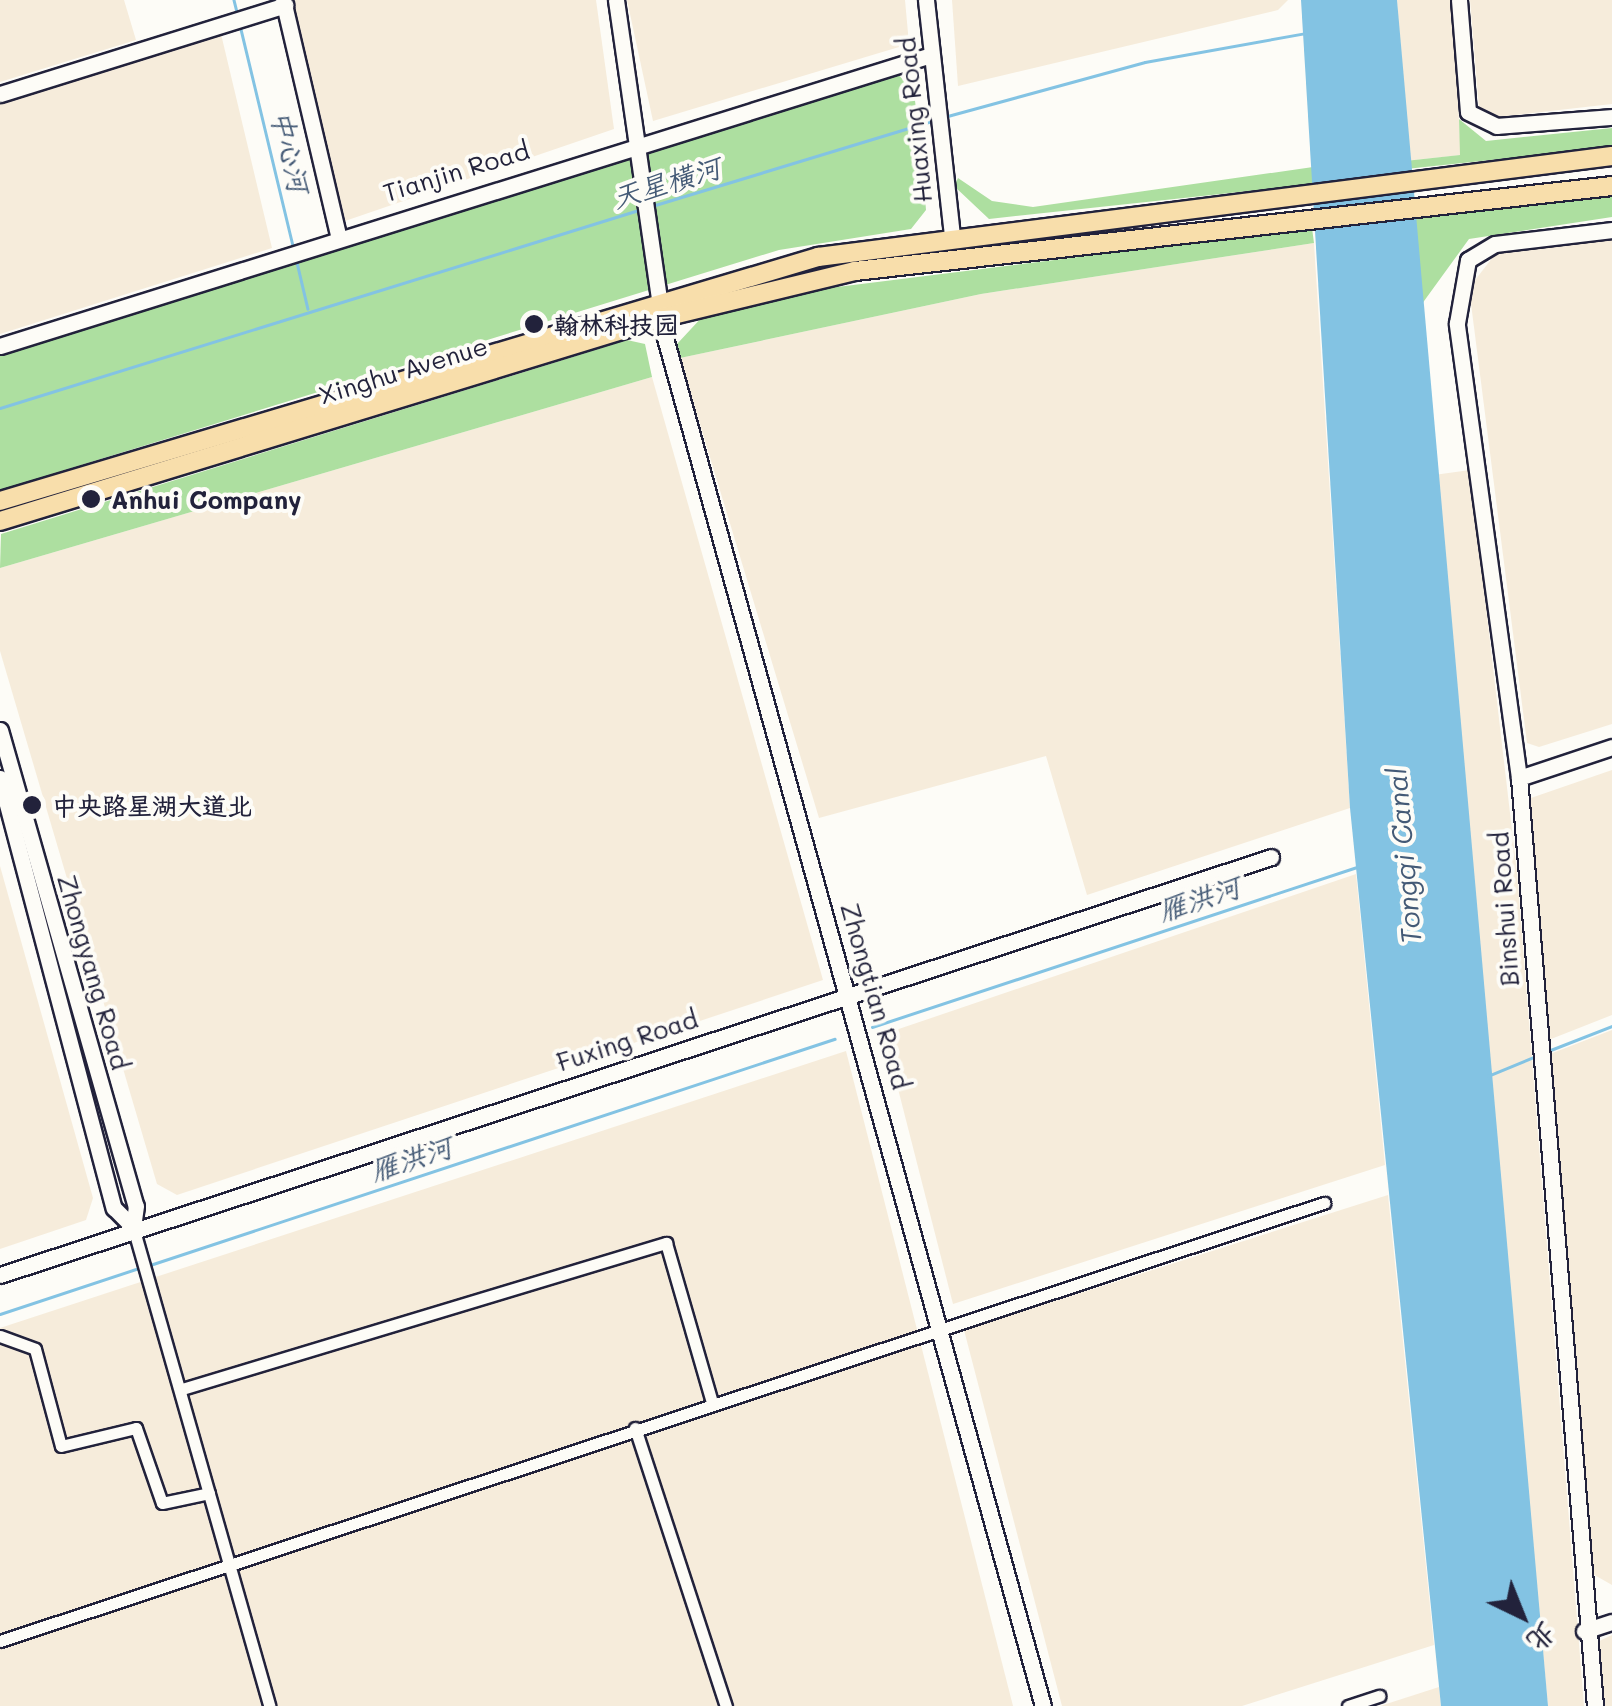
<!DOCTYPE html>
<html>
<head>
<meta charset="utf-8">
<style>
  body { margin:0 }
  #map { position:relative; width:1612px; height:1706px; overflow:hidden; background:#fdfcf7; font-family:Mali,"LXGW WenKai TC",sans-serif }
  div>[style] { position:absolute }
  .built>* { inset:0; background:#f6ecdb }
  .green>* { inset:0; background:#addfa0 }
  .water>* { inset:0; background:#83c3e3 }
  .stream>* { height:2.5px; margin:-1.25px; padding:0 1.25px; transform-origin:1.25px; border-radius:1.25px; background:#83c3e3 }
  .roads { filter:drop-shadow(2px 0 #22223b) drop-shadow(-2px 0 #22223b) drop-shadow(0 2px #22223b) drop-shadow(0 -2px #22223b) }
  .street>* { height:11px; margin:-5.5px; padding:0 5.5px; transform-origin:5.5px; border-radius:5.5px; background:#fdfcf7 }
  .secondary>* { height:15px; margin:-7.5px; padding:0 7.5px; transform-origin:7.5px; border-radius:7.5px; background:#fdfcf7 }
  .primary>* { height:18px; margin:-9px; padding:0 9px; transform-origin:9px; border-radius:9px; background:#f8deab }
  .dots>* { width:28px; height:28px; translate:-50% -50%; box-sizing:border-box; border:5px solid #fdfcf7; border-radius:50% }
  span { translate:-50% -50%; white-space:nowrap; text-align:center; line-height:1.15; -webkit-text-stroke:8px #fdfcf7; paint-order:stroke }
  .street-label { font-size:25px; color:#22223b }
  .poi-label { font-size:25px; color:#22223b; font-weight:700 }
  .left { translate:0 -50%; text-align:left }
  .water-label { font-size:28px; color:#445a76; font-style:italic }
  .north { position:absolute; left:1472px; top:1566px; width:100px; height:100px; -webkit-text-stroke:8px #fdfcf7; paint-order:stroke; rotate:137deg; font-size:28px; font-weight:700; line-height:40px; text-align:center; color:#22223b }
  .north::after { content:''; display:block; margin:auto; width:35px; height:45px; background:#22223b; clip-path:polygon(50% 0,100% 100%,50% 72%,0 100%) }
</style>
</head>
<body>
<div id="map">
  <div class="built">
    <div style="clip-path:polygon(0 0,124px 0,136px 40px,0 82px)"></div>
    <div style="clip-path:polygon(292px 0,596px 0,614px 129px,345px 221px)"></div>
    <div style="clip-path:polygon(627px 0,905px 0,909px 44px,653px 121px)"></div>
    <div style="clip-path:polygon(952px 0,1288px 0,1278px 10px,958px 86px)"></div>
    <div style="clip-path:polygon(1397px 0,1452px 0,1461px 155px,1405px 161px)"></div>
    <div style="clip-path:polygon(1470px 0,1612px 0,1612px 104px,1490px 118px,1479px 108px)"></div>
    <div style="clip-path:polygon(221px 34px,272px 248px,0 334px,0 104px)"></div>
    <div style="clip-path:polygon(1612px 235px,1612px 724px,1539px 747px,1527px 743px,1469px 288px,1496px 253px)"></div>
    <div style="clip-path:polygon(1314px 243px,1350px 808px,1087px 895px,1046px 756px,819px 818px,680px 358px,981px 294px)"></div>
    <div style="clip-path:polygon(652px 377px,823px 980px,177px 1195px,157px 1184px,0 651px,0 568px)"></div>
    <div style="clip-path:polygon(1470px 470px,1517px 873px,1584px 1706px,1548px 1706px,1434px 475px)"></div>
    <div style="clip-path:polygon(1612px 770px,1612px 1015px,1546px 1041px,1528px 799px)"></div>
    <div style="clip-path:polygon(0 866px,93px 1198px,86px 1220px,0 1249px)"></div>
    <div style="clip-path:polygon(1356px 874px,1385px 1165px,953px 1304px,884px 1034px)"></div>
    <div style="clip-path:polygon(1612px 1030px,1612px 1585px,1591px 1573px,1550px 1054px)"></div>
    <div style="clip-path:polygon(846px 1051px,1013px 1706px,0 1706px,0 1328px)"></div>
    <div style="clip-path:polygon(1388px 1195px,1434px 1645px,1242px 1706px,1062px 1706px,964px 1330px)"></div>
    <div style="clip-path:polygon(1612px 1635px,1612px 1706px,1599px 1706px,1595px 1643px)"></div>
    <div style="clip-path:polygon(1439px 1687px,1441px 1706px,1380px 1706px)"></div>
  </div>
  <div class="green">
    <div style="clip-path:polygon(898px 74px,914px 93px,921px 147px,926px 210px,911px 229px,779px 250px,0 490px,0 355px)"></div>
    <div style="clip-path:polygon(1459px 119px,1486px 141px,1612px 128px,1612px 147px,1406px 169px,1405px 161px,1460px 155px)"></div>
    <div style="clip-path:polygon(1313px 167px,1313px 184px,989px 219px,954px 186px,958px 178px,992px 201px,1033px 207px)"></div>
    <div style="clip-path:polygon(1612px 192px,1612px 217px,1469px 239px,1419px 308px,1409px 217px)"></div>
    <div style="clip-path:polygon(1312px 228px,1314px 243px,981px 294px,680px 358px,677px 344px,704px 315px,797px 292px)"></div>
    <div style="clip-path:polygon(627px 340px,645px 344px,652px 377px,0 568px,1px 534px)"></div>
  </div>
  <div class="water">
    <div style="clip-path:polygon(1301px 0,1397px 0,1548px 1706px,1441px 1706px,1350px 808px)"></div>
  </div>
  <div class="stream">
    <div style="left:234px;top:0;width:12px;rotate:76deg"></div>
    <div style="left:240px;top:25px;width:227px;rotate:76.5deg"></div>
    <div style="left:944px;top:117px;width:208px;rotate:-15.3deg"></div>
    <div style="left:1145px;top:62px;width:164px;rotate:-10.2deg"></div>
    <div style="left:652px;top:206px;width:292px;rotate:-16.9deg"></div>
    <div style="left:296px;top:258px;width:52px;rotate:76.8deg"></div>
    <div style="left:0;top:408px;width:669px;rotate:-17.22deg"></div>
    <div style="left:872px;top:1027px;width:511px;rotate:-18.26deg"></div>
    <div style="left:1548px;top:1051px;width:69px;rotate:-21.3deg"></div>
    <div style="left:1488px;top:1076px;width:52px;rotate:-22.6deg"></div>
    <div style="left:147px;top:1266px;width:724px;rotate:-18.28deg"></div>
    <div style="left:0;top:1314px;width:146px;rotate:-18.3deg"></div>
  </div>
  <div class="roads">
    <div class="street">
      <div style="left:133px;top:1227px;width:498px;rotate:74.1deg"></div>
      <div style="left:0;top:1336px;width:37px;rotate:20deg"></div>
      <div style="left:35px;top:1349px;width:100px;rotate:75deg"></div>
      <div style="left:61px;top:1446px;width:77px;rotate:-13.5deg"></div>
      <div style="left:136px;top:1428px;width:79px;rotate:70.9deg"></div>
      <div style="left:162px;top:1503px;width:48px;rotate:-12deg"></div>
      <div style="left:182px;top:1389px;width:506px;rotate:-16.79deg"></div>
      <div style="left:666px;top:1243px;width:166px;rotate:73.9deg"></div>
      <div style="left:635px;top:1428px;width:293px;rotate:71.9deg"></div>
      <div style="left:0;top:1641px;width:1395px;rotate:-18.31deg"></div>
      <div style="left:1348px;top:1706px;width:33px;rotate:-18deg"></div>
    </div>
    <div class="secondary">
      <div style="left:283px;top:0;width:240px;rotate:76.8deg"></div>
      <div style="left:616px;top:0;width:337px;rotate:81.8deg"></div>
      <div style="left:664px;top:334px;width:1423px;rotate:74.56deg"></div>
      <div style="left:926px;top:0;width:236px;rotate:83.7deg"></div>
      <div style="left:1459px;top:0;width:112px;rotate:85.4deg"></div>
      <div style="left:1468px;top:112px;width:32px;rotate:26deg"></div>
      <div style="left:1497px;top:126px;width:115px;rotate:-4.5deg"></div>
      <div style="left:0;top:94px;width:299px;rotate:-17.3deg"></div>
      <div style="left:0;top:346px;width:975px;rotate:-17.36deg"></div>
      <div style="left:0;top:730px;width:495px;rotate:74.1deg"></div>
      <div style="left:136px;top:1206px;width:21px;rotate:98deg"></div>
      <div style="left:0;top:778px;width:445px;rotate:75.2deg"></div>
      <div style="left:114px;top:1208px;width:27px;rotate:45deg"></div>
      <div style="left:1519px;top:778px;width:98px;rotate:-18.4deg"></div>
      <div style="left:0;top:1275px;width:1338px;rotate:-18.2deg"></div>
      <div style="left:1584px;top:1631px;width:29px;rotate:-18deg"></div>
      <div style="left:1595px;top:1706px;width:931px;rotate:-94.68deg"></div>
      <div style="left:1519px;top:778px;width:459px;rotate:-97.8deg"></div>
      <div style="left:1457px;top:323px;width:64px;rotate:-80.1deg"></div>
      <div style="left:1468px;top:260px;width:31px;rotate:-31deg"></div>
      <div style="left:1495px;top:244px;width:118px;rotate:-6.8deg"></div>
    </div>
    <div class="primary">
      <div style="left:0;top:501px;width:854px;rotate:-16.61deg"></div>
      <div style="left:818px;top:257px;width:800px;rotate:-7.25deg"></div>
      <div style="left:0;top:521px;width:691px;rotate:-17.07deg"></div>
      <div style="left:661px;top:318px;width:200px;rotate:-13.6deg"></div>
      <div style="left:855px;top:271px;width:762px;rotate:-6.41deg"></div>
    </div>
  </div>
  <div class="dots">
    <div style="left:534px;top:324px;background:#22223b"></div>
    <div style="left:91px;top:499px;background:#22223b"></div>
    <div style="left:32px;top:805px;background:#22223b"></div>
  </div>
  <div class="street-label">
    <span style="left:914px;top:120px;rotate:-96deg">Huaxing Road</span>
    <span style="left:456px;top:171px;rotate:-17deg">Tianjin Road</span>
    <span style="left:403px;top:370px;rotate:-17deg">Xinghu Avenue</span>
    <span style="left:1504px;top:909px;rotate:-94deg">Binshui Road</span>
    <span style="left:94px;top:972px;rotate:74deg">Zhongyang Road</span>
    <span style="left:876px;top:996px;rotate:74deg">Zhongtian Road</span>
    <span style="left:627px;top:1040px;rotate:-18deg">Fuxing Road</span>
  </div>
  <div class="poi-label">
    <span class="left" style="left:554px;top:324px">翰林科技园</span>
    <span class="left" style="left:111px;top:499px">Anhui Company</span>
    <span class="left" style="left:52px;top:805px">中央路星湖大道北</span>
  </div>
  <div class="water-label">
    <span style="left:291px;top:151px;rotate:77deg">中心河</span>
    <span style="left:666px;top:182px;rotate:-17deg">天星横河</span>
    <span style="left:1403px;top:856px;rotate:-95deg">Tongqi Canal</span>
    <span style="left:1199px;top:898px;rotate:-18deg">雁洪河</span>
    <span style="left:411px;top:1158px;rotate:-18deg">雁洪河</span>
  </div>
  <div class="north">北</div>
</div>
</body>
</html>
